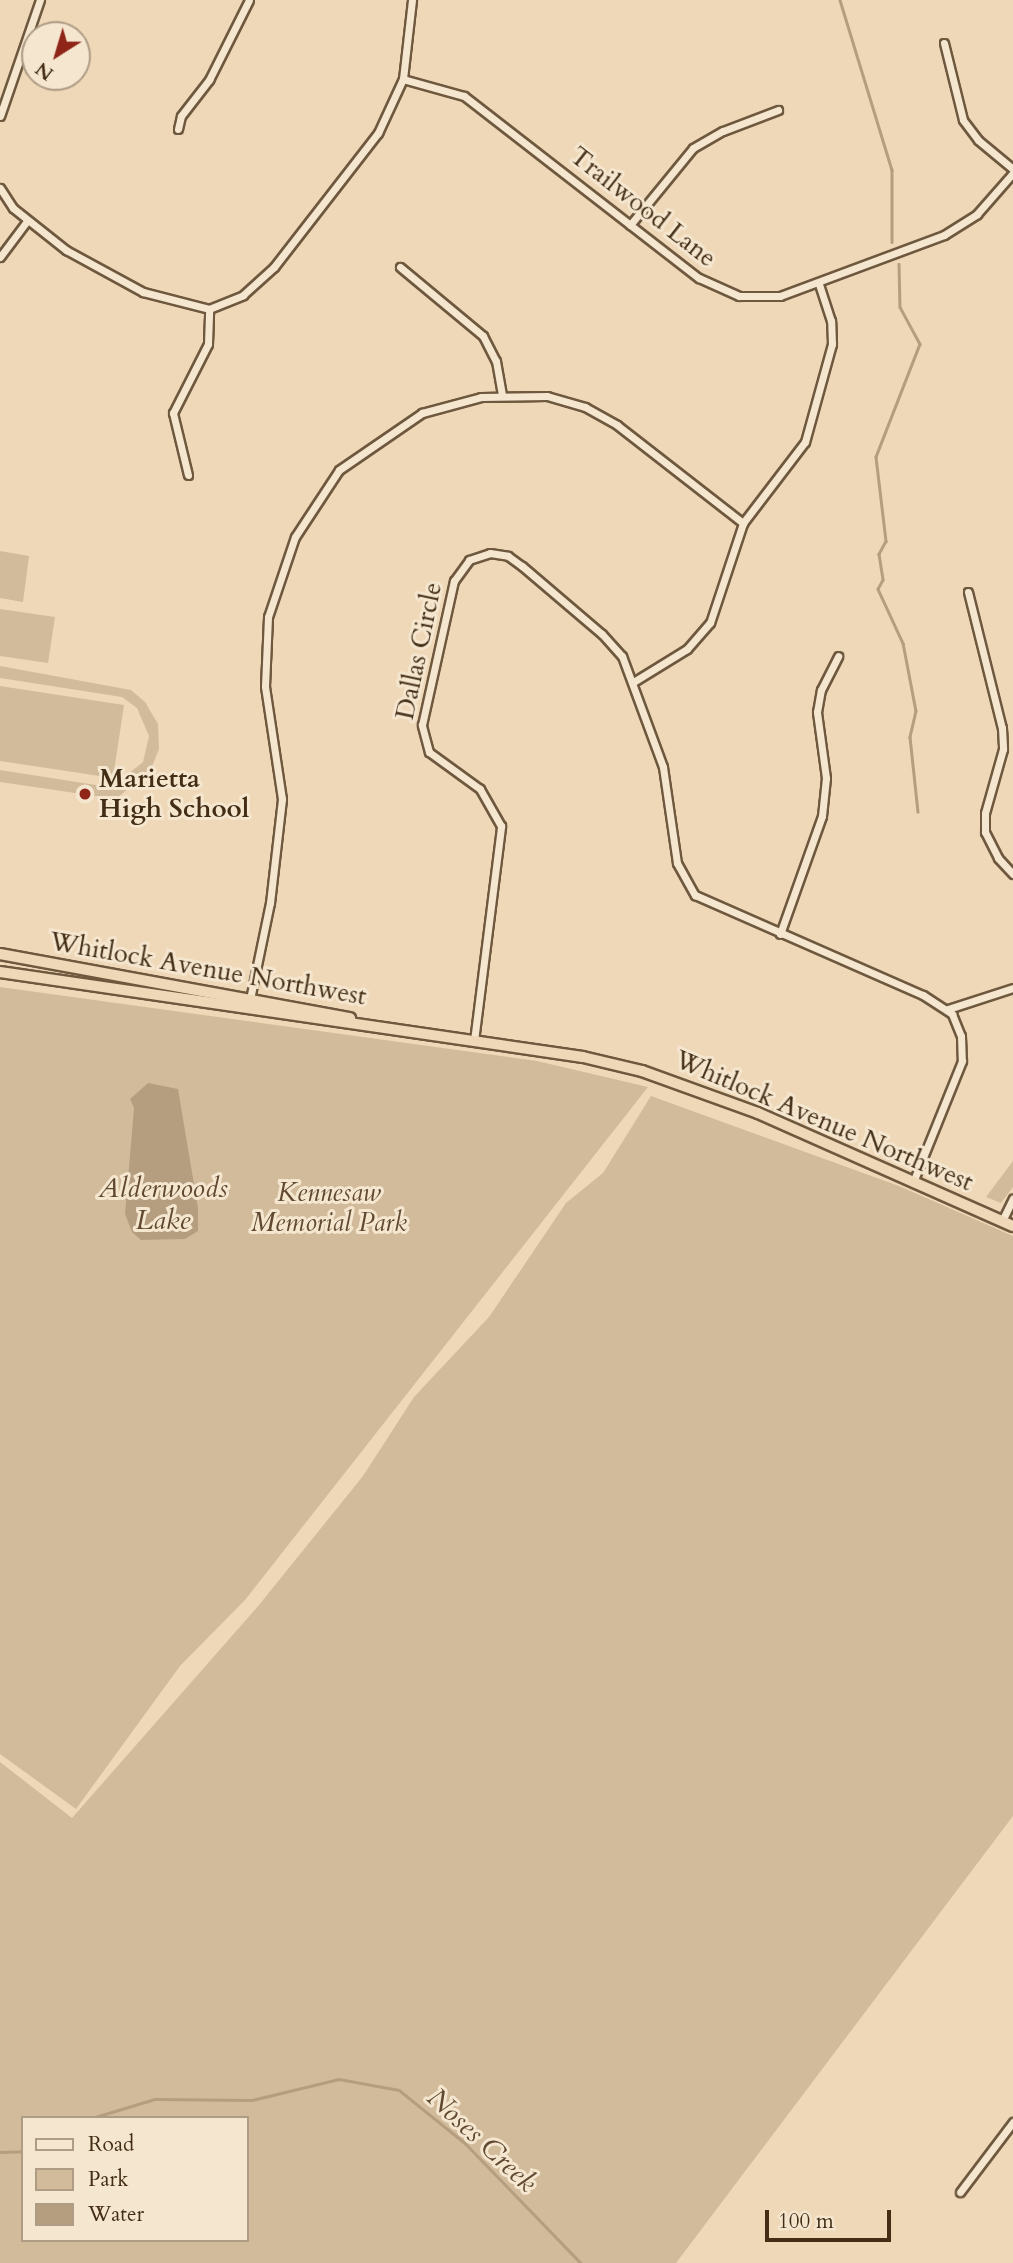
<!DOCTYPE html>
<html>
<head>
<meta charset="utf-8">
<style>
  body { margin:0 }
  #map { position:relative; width:1013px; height:2263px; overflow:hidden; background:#efd8b7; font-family:Cardo,serif }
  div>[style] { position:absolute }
  .green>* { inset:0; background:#d2bb9b }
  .water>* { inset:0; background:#b59e80 }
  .stream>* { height:2.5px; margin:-1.25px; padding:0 1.25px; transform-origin:1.25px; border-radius:1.25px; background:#b59e80 }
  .roads { filter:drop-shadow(2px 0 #6e583e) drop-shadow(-2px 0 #6e583e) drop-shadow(0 2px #6e583e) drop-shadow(0 -2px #6e583e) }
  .minor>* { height:7px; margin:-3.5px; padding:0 3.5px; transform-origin:3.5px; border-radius:3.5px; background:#f5e6d0 }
  .trunk>* { height:10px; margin:-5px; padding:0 5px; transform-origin:5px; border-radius:5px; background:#efd8b7 }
  .dots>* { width:19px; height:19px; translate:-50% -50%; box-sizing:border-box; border:4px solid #f5e6d0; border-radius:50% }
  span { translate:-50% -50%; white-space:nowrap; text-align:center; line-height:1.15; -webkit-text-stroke:6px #f5e6d0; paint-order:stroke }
  .street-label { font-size:26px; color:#432d15 }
  .poi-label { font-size:26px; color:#432d15; font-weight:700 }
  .left { translate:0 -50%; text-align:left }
  .park-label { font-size:26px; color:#604930; font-style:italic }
  .water-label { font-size:28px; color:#604930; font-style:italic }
  .legend { position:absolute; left:21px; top:2116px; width:228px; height:126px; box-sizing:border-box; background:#f5e6d0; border:2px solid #ae9c85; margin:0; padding:9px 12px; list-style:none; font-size:21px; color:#432d15 }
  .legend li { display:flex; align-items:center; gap:14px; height:35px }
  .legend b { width:35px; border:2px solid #ae9c85 }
  .north { position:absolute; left:21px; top:21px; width:70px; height:70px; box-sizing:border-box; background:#f5e6d0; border:2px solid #ae9c85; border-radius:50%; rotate:217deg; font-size:19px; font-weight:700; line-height:28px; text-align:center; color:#432d15 }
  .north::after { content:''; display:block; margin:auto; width:24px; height:32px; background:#8f2418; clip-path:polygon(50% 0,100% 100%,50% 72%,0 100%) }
  .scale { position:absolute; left:765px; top:2210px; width:126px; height:32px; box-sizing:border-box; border:4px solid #432d15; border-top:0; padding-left:9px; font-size:21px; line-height:24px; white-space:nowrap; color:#432d15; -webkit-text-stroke:5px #f5e6d0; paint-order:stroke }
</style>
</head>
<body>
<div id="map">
  <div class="green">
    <div style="clip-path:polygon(0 551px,29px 556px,23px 602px,0 598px)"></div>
    <div style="clip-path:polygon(0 609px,55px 617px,48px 663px,0 656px)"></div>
    <div style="clip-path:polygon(0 666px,131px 690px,145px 702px,158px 724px,159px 749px,151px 769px,116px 799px,0 782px,0 770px,96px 785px,117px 783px,143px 762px,149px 736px,137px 708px,122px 697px,0 678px)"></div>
    <div style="clip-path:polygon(0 686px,124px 705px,113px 778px,0 761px)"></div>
    <div style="clip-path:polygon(0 987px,537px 1061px,648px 1087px,245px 1600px,180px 1666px,76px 1809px,0 1754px)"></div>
    <div style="clip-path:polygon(evenodd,651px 1096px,899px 1186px,1013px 1236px,1013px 1816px,676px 2263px,0 2263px,0 1762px,72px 1818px,259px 1605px,363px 1476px,414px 1397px,489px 1317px,566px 1203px,603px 1173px,651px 1096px,23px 2118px,247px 2118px,247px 2240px,23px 2240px,23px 2118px)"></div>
    <div style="clip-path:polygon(1013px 1161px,1013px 1187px,1001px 1203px,986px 1197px)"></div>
  </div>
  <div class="water">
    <div style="clip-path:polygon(148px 1083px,178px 1089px,198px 1208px,198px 1231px,185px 1239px,141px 1240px,132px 1232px,125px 1214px,134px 1108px,130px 1099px)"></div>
  </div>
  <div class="stream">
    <div style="left:840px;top:0;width:178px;rotate:73deg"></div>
    <div style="left:892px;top:170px;width:72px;rotate:90deg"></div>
    <div style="left:899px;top:264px;width:43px;rotate:88.7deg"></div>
    <div style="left:900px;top:307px;width:42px;rotate:61.6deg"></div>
    <div style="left:920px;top:344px;width:121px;rotate:111.3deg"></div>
    <div style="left:876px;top:457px;width:85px;rotate:83.2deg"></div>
    <div style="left:886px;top:541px;width:15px;rotate:118deg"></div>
    <div style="left:879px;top:554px;width:26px;rotate:81deg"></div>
    <div style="left:883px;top:580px;width:10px;rotate:119deg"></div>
    <div style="left:878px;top:589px;width:60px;rotate:65.2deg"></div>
    <div style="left:903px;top:643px;width:69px;rotate:79.2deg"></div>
    <div style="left:916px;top:711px;width:27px;rotate:103deg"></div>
    <div style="left:910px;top:737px;width:75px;rotate:83.9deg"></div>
    <div style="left:92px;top:2118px;width:66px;rotate:-16.8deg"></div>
    <div style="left:155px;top:2099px;width:97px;rotate:0.6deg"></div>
    <div style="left:252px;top:2100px;width:89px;rotate:-13.6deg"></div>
    <div style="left:339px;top:2079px;width:61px;rotate:10.4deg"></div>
    <div style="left:399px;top:2090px;width:85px;rotate:38.8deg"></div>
    <div style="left:465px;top:2143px;width:167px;rotate:46deg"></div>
    <div style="left:0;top:2152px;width:23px;rotate:-2deg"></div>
  </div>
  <div class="roads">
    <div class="minor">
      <div style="left:944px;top:43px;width:79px;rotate:76.1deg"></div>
      <div style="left:963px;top:120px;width:25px;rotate:53deg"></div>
      <div style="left:978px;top:140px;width:45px;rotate:39.6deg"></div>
      <div style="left:403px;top:79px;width:63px;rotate:15.6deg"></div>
      <div style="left:464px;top:96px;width:297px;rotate:37.8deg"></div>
      <div style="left:699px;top:278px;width:44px;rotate:24.2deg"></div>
      <div style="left:739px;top:296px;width:41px"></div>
      <div style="left:780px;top:296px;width:175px;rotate:-20.4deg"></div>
      <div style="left:944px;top:235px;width:39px;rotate:-32deg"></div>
      <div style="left:977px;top:214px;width:55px;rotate:-48.7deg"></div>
      <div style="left:0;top:116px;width:123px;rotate:-71deg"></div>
      <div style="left:178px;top:129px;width:13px;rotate:-77deg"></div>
      <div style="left:181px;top:116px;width:46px;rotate:-52.1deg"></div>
      <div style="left:209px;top:80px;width:89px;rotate:-63.4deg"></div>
      <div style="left:0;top:188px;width:24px;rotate:57deg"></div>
      <div style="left:13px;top:208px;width:68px;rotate:38.4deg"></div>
      <div style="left:66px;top:250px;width:88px;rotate:28.6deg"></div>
      <div style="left:143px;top:292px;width:68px;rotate:14.4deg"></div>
      <div style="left:209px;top:309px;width:37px;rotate:-22deg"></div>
      <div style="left:243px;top:295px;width:42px;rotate:-42.1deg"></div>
      <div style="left:274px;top:267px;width:170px;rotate:-52.2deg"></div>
      <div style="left:378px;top:133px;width:60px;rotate:-65.2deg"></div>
      <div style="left:403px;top:79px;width:80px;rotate:-83.5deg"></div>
      <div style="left:630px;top:225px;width:99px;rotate:-50.7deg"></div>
      <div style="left:693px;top:148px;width:34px;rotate:-30deg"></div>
      <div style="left:723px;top:131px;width:59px;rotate:-20.9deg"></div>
      <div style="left:0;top:257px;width:45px;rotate:-53.1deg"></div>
      <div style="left:400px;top:267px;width:108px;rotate:39.7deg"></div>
      <div style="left:483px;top:336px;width:28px;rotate:63deg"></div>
      <div style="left:496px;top:361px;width:35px;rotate:80deg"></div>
      <div style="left:188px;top:475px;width:64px;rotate:-103.6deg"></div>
      <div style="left:173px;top:413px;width:77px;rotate:-63.1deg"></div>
      <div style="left:208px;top:344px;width:35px;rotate:-88deg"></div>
      <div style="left:968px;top:592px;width:140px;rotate:76deg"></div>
      <div style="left:1002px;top:728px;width:21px;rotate:87deg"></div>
      <div style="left:1003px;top:749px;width:66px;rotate:105.7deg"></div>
      <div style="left:985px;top:813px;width:19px;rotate:90deg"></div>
      <div style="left:985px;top:832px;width:29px;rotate:63deg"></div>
      <div style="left:998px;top:858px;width:22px;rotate:47deg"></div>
      <div style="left:635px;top:681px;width:61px;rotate:-31.6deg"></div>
      <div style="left:687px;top:649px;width:35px;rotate:-49deg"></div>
      <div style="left:710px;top:623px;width:105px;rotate:-71.7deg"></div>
      <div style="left:743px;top:523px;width:102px;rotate:-52.6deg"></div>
      <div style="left:805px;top:442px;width:102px;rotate:-74.6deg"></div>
      <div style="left:832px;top:344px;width:23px;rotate:-92deg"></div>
      <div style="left:831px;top:321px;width:40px;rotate:-108deg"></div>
      <div style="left:780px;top:934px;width:125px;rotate:-70.4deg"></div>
      <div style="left:822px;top:816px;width:38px;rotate:-84deg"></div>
      <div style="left:826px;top:778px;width:67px;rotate:-97.8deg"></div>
      <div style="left:817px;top:712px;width:22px;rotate:-80deg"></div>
      <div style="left:821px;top:690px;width:38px;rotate:-63deg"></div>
      <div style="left:249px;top:1004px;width:103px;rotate:-78.3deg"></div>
      <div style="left:270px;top:903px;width:105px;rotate:-83.4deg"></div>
      <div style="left:282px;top:799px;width:114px;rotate:-98.6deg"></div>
      <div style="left:265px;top:686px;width:69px;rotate:-87.5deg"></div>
      <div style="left:268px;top:617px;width:84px;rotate:-71.4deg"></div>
      <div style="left:295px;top:537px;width:80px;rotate:-56.7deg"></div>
      <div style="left:339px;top:470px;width:101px;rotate:-34.5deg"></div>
      <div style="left:422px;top:413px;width:61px;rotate:-15.2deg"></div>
      <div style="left:481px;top:397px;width:66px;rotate:-0.9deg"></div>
      <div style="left:547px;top:396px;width:40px;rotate:16deg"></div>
      <div style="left:585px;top:407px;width:37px;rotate:29deg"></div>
      <div style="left:617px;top:425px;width:160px;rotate:37.9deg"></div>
      <div style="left:948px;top:1009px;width:68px;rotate:-17.9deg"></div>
      <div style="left:474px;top:1041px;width:217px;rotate:-82.8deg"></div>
      <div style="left:501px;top:826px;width:43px;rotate:-119.6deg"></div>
      <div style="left:480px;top:789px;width:63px;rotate:-144deg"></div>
      <div style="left:429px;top:752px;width:28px;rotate:-105deg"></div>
      <div style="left:422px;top:725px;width:148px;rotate:-77.5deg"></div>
      <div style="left:454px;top:581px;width:26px;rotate:-54deg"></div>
      <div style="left:469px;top:560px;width:22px;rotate:-18deg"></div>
      <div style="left:490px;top:553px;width:18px;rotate:9deg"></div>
      <div style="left:508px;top:556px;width:17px;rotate:36deg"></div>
      <div style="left:522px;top:566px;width:105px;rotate:40.4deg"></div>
      <div style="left:602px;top:634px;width:30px;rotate:48deg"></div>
      <div style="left:622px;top:656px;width:118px;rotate:69.7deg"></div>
      <div style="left:663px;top:767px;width:97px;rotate:81.7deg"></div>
      <div style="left:677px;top:863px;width:37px;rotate:61deg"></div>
      <div style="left:695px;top:895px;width:249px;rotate:23.7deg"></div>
      <div style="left:923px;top:995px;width:35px;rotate:33deg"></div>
      <div style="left:952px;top:1014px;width:24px;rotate:68deg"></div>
      <div style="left:961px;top:1036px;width:25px;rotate:88deg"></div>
      <div style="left:962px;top:1061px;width:131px;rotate:112deg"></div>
      <div style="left:1002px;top:1221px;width:25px;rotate:-64deg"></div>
      <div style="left:960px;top:2192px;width:88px;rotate:-52.9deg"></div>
    </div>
    <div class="trunk">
      <div style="left:0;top:954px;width:356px;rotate:10.4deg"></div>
      <div style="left:0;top:972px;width:589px;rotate:8.3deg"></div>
      <div style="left:583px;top:1057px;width:61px;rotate:13.3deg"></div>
      <div style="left:642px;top:1071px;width:123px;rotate:19.9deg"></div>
      <div style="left:758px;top:1113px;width:279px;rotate:23.9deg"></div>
    </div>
  </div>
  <div class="dots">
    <div style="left:85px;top:794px;background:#8f2418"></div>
  </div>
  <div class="street-label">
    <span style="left:643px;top:207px;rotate:38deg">Trailwood Lane</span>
    <span style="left:419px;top:651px;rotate:-78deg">Dallas Circle</span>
    <span style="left:208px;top:969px;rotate:10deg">Whitlock Avenue Northwest</span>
    <span style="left:824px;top:1121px;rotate:23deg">Whitlock Avenue Northwest</span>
  </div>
  <div class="poi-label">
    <span class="left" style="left:99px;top:794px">Marietta<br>High School</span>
  </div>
  <div class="park-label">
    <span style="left:329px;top:1208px">Kennesaw<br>Memorial Park</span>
  </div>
  <div class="water-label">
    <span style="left:163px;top:1204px">Alderwoods<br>Lake</span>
    <span style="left:482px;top:2140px;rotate:43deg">Noses Creek</span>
  </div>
  <ul class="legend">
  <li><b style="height:9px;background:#f5e6d0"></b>Road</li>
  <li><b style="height:19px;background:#d2bb9b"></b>Park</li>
  <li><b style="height:19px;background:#b59e80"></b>Water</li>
  </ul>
  <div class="north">N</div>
  <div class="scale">100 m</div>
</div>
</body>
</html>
